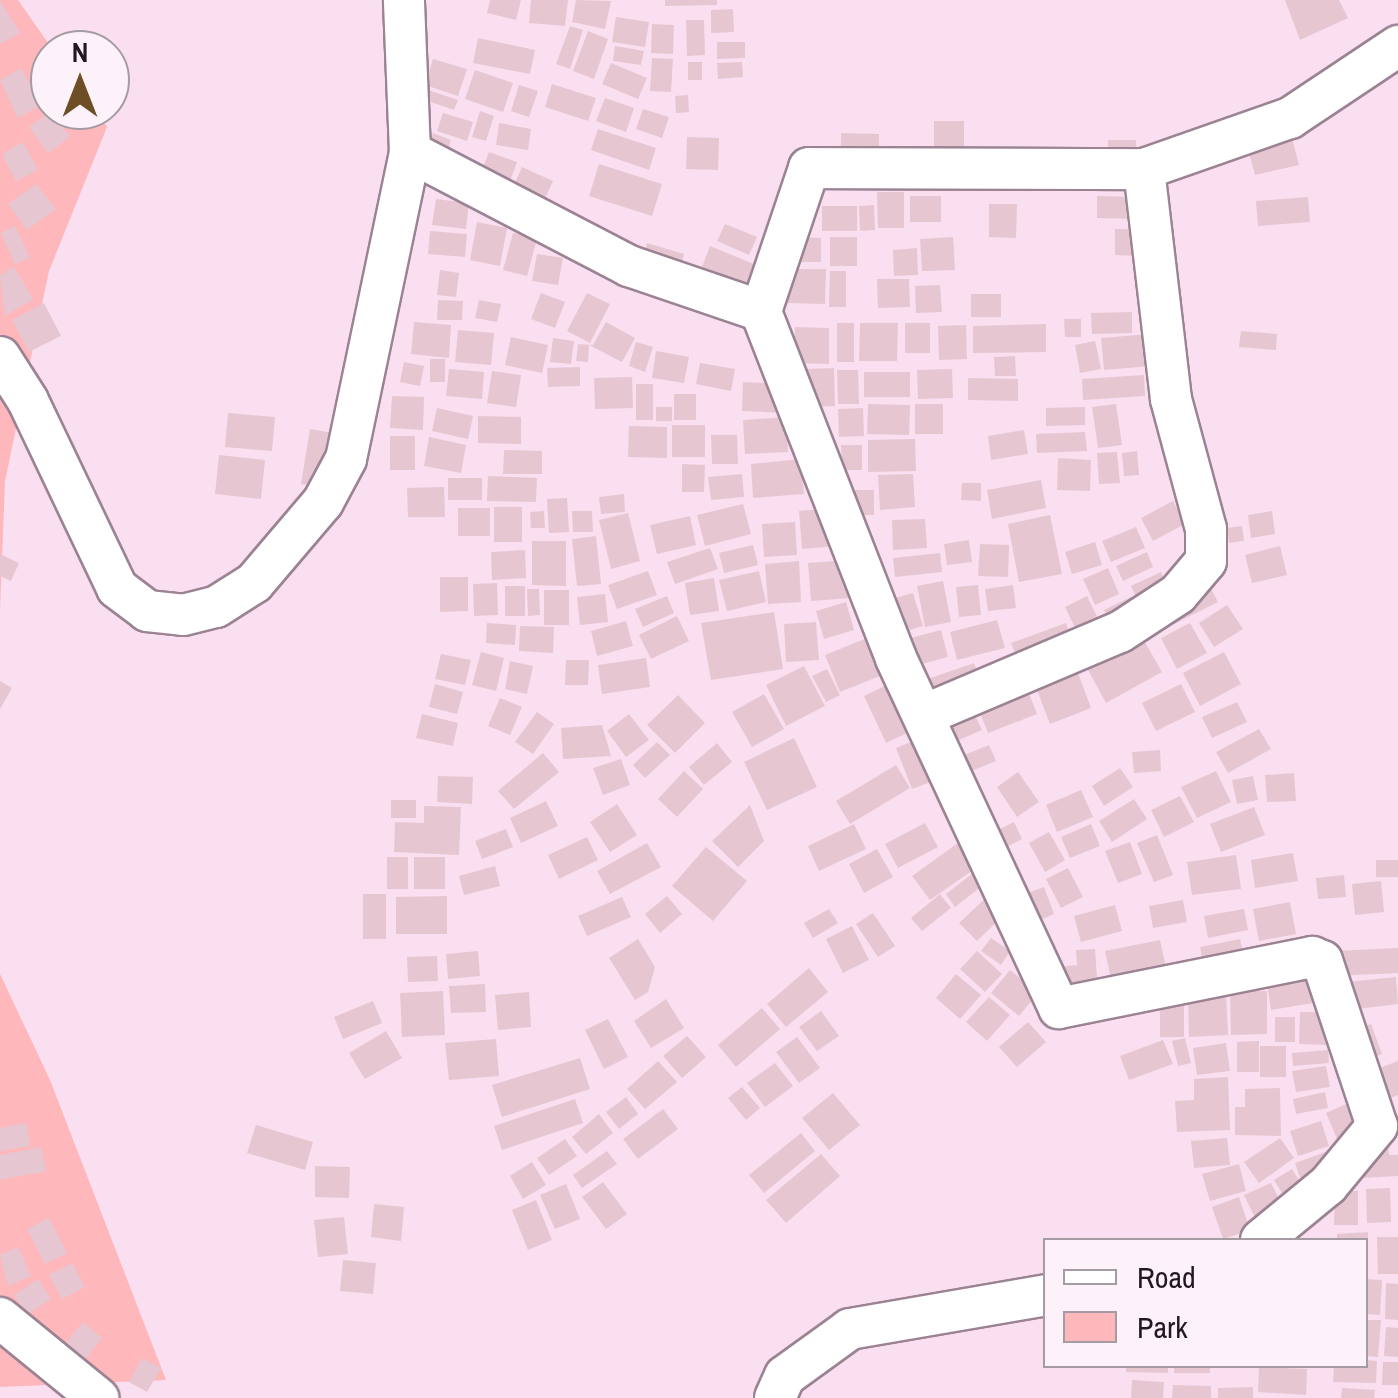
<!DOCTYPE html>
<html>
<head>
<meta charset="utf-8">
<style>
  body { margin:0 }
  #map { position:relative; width:1398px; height:1398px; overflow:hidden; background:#fadff1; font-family:"Archivo Narrow",sans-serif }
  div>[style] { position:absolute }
  .green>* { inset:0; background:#feb7bb }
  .building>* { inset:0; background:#e6c7d1 }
  .roads { filter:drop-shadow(2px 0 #9b8394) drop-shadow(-2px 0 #9b8394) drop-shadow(0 2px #9b8394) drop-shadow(0 -2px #9b8394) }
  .minor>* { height:40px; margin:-20px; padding:0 20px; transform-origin:20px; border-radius:20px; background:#fff }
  span { translate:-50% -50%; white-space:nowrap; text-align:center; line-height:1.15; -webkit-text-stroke:8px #fdf2f9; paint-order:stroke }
  .legend { position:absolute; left:1043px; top:1238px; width:325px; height:130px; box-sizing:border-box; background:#fdf2f9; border:2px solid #a59ba2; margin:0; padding:12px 18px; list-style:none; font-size:30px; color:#22181f }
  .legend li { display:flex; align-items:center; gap:20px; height:50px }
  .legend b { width:50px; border:2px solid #a59ba2 }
  .north { position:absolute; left:30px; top:30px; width:100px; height:100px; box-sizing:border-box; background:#fdf2f9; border:2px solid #a59ba2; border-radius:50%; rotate:0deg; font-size:28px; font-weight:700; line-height:40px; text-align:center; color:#22181f }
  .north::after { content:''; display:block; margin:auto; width:35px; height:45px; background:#6e4f25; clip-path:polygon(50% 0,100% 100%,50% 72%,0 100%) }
</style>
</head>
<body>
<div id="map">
  <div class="green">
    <div style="clip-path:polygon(0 0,18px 0,53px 50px,50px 110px,95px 110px,107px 127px,49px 271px,5px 481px,0 610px)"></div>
    <div style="clip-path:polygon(0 974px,50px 1080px,166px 1380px,0 1387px)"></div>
  </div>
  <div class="building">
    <div style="clip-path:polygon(0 0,20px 33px,0 44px)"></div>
    <div style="clip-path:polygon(490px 0,521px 0,516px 20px,487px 13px)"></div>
    <div style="clip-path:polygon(531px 0,568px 0,565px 26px,529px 23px)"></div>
    <div style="clip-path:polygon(576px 0,611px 1px,605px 29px,572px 22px)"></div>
    <div style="clip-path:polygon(665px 0,717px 0,717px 5px,665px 6px)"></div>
    <div style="clip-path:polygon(1285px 0,1339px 0,1348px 18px,1300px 40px)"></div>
    <div style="clip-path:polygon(733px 9px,734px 32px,711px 33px,711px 10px)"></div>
    <div style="clip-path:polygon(616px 17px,649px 22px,645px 47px,612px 42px)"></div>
    <div style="clip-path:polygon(686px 20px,704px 20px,705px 55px,687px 56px)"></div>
    <div style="clip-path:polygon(652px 24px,674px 25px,673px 54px,651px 53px)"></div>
    <div style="clip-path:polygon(570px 26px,583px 30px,570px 69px,556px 64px)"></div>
    <div style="clip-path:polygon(588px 31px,608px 39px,594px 79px,573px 71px)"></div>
    <div style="clip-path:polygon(478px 38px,535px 50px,530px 74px,473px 63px)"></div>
    <div style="clip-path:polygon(717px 42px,745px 42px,745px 58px,717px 59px)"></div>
    <div style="clip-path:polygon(615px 46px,644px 51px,641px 65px,613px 61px)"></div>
    <div style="clip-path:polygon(652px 58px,673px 59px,671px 92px,650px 91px)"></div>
    <div style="clip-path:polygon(433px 59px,467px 69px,458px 96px,425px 85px)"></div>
    <div style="clip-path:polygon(688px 62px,702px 62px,702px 80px,688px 80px)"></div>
    <div style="clip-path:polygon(742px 62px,743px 77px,718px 79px,717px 63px)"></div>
    <div style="clip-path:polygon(611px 63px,647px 78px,638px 99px,602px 84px)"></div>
    <div style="clip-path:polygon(21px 68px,41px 105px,18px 118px,0 80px)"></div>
    <div style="clip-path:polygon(475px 70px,513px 83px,503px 112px,465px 99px)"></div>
    <div style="clip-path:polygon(552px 84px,596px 98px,588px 121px,545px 107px)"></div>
    <div style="clip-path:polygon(519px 85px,538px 91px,529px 117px,511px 111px)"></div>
    <div style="clip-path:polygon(428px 90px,458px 100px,454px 110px,425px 100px)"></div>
    <div style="clip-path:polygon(688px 95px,689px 112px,676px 113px,675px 96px)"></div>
    <div style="clip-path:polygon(605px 98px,634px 108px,626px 132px,596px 121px)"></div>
    <div style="clip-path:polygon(643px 109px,669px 117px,662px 138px,636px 129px)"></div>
    <div style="clip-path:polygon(51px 111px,70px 137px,48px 153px,29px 127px)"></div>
    <div style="clip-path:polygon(480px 111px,494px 116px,486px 141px,472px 137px)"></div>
    <div style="clip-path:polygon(443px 113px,473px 122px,467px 141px,437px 131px)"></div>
    <div style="clip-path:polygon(934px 121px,964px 121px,964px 154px,934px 154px)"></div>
    <div style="clip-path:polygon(499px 123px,531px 129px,528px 150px,496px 145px)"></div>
    <div style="clip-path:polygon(598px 129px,656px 148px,649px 170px,591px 150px)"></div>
    <div style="clip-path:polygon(433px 133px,451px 140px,445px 159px,426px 153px)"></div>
    <div style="clip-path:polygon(841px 133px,879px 134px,879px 151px,841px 150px)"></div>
    <div style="clip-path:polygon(1291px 134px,1299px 165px,1255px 175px,1247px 145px)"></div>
    <div style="clip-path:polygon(687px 137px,719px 138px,718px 170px,686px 169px)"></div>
    <div style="clip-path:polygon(1108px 140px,1136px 140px,1136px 163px,1108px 163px)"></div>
    <div style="clip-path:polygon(23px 142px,38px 170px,16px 181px,2px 154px)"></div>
    <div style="clip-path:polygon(489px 152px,517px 162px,506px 192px,477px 182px)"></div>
    <div style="clip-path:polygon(599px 164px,662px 184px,652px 216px,589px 196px)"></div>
    <div style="clip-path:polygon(522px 167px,553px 181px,543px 203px,512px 189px)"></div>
    <div style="clip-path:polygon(36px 184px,56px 209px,27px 230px,8px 204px)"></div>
    <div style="clip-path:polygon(877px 192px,904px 192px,904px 228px,878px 228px)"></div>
    <div style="clip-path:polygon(910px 196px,941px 196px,941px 222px,910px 222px)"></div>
    <div style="clip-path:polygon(1097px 196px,1136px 197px,1135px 219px,1097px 218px)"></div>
    <div style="clip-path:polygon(1308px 197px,1310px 222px,1258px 226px,1256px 201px)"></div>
    <div style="clip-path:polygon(436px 199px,469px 203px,466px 229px,432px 225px)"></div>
    <div style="clip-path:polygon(989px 204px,1017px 204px,1016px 238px,989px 237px)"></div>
    <div style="clip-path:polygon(874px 205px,875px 230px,860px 231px,859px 206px)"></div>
    <div style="clip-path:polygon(822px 206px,857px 206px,857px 231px,822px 231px)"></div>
    <div style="clip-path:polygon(477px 222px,507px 228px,500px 266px,470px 260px)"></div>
    <div style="clip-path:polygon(725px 224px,757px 237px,749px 255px,717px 241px)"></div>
    <div style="clip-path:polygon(15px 226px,30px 258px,15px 264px,1px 233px)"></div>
    <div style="clip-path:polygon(1115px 229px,1139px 229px,1138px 256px,1115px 255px)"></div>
    <div style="clip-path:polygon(430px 231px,467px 234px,465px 257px,428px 254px)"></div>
    <div style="clip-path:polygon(513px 233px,537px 239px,527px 276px,503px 270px)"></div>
    <div style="clip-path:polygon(792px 237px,821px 238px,821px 262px,791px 262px)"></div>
    <div style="clip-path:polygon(830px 237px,857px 237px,857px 266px,830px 266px)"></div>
    <div style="clip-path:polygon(953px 237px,955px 270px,922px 271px,920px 239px)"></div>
    <div style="clip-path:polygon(647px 243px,684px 254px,678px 275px,641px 264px)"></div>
    <div style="clip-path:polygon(710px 246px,756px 265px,748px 285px,702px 267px)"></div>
    <div style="clip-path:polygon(917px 248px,918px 275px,894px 276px,893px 250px)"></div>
    <div style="clip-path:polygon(537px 254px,563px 258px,558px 285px,532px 281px)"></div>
    <div style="clip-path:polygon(14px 267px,33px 299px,5px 316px,0 275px)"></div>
    <div style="clip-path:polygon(787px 269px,826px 269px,825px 304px,786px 303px)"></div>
    <div style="clip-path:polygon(440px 270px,459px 273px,456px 297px,437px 295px)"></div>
    <div style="clip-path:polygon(830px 271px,846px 271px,846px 307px,829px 307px)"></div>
    <div style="clip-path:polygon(877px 279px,909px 279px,910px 307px,878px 308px)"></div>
    <div style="clip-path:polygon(940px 285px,942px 312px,916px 313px,915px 286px)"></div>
    <div style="clip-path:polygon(541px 293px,565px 302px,555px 328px,531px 319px)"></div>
    <div style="clip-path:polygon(587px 293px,610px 304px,590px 343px,567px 331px)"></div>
    <div style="clip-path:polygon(971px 294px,1001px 294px,1001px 317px,971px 317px)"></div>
    <div style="clip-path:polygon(438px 300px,463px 301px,462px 320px,437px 320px)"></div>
    <div style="clip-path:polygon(479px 300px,501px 304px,497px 322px,475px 318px)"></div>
    <div style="clip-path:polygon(44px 303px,61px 336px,29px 352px,12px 320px)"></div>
    <div style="clip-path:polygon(1132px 312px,1132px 333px,1092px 334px,1091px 313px)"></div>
    <div style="clip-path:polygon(1064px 319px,1081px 319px,1081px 337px,1065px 337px)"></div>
    <div style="clip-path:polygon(414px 322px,451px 325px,449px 358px,411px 354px)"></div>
    <div style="clip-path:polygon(606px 322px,635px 338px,622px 362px,589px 345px,588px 362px,576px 361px,578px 344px,593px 345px)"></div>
    <div style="clip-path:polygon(837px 323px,854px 323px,854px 362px,837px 362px)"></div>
    <div style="clip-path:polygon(860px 323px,898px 323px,897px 361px,859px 361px)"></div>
    <div style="clip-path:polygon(905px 323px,930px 323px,930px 353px,905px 353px)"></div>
    <div style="clip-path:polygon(1046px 324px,1046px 352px,973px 353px,973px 326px)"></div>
    <div style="clip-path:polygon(966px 325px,967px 359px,939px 360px,938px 326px)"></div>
    <div style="clip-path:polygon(795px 327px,829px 328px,829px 364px,794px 363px)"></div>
    <div style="clip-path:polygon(458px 330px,494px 333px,491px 365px,455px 362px)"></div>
    <div style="clip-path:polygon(1241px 331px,1277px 334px,1276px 350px,1239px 347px)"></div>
    <div style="clip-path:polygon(1149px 334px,1151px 366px,1104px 370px,1101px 338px)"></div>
    <div style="clip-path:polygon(511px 337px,548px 345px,542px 373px,505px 365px)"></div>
    <div style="clip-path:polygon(553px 338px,574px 341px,571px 364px,550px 362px)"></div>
    <div style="clip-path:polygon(1095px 341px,1101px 369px,1080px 373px,1075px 345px)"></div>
    <div style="clip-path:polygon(636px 342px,653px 347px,645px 372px,629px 366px)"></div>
    <div style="clip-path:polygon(656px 351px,689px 357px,684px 383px,652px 378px)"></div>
    <div style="clip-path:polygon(1015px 356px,1016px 376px,995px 376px,994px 357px)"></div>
    <div style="clip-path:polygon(430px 359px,445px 359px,445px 382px,430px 382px)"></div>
    <div style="clip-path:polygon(404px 362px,424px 366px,420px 386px,400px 382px)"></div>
    <div style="clip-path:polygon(700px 363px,735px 369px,731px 391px,696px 384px)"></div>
    <div style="clip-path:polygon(580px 367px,580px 386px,548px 387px,547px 368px)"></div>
    <div style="clip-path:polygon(834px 368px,835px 406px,807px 407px,806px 369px)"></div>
    <div style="clip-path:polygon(449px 369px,484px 372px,482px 399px,446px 396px)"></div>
    <div style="clip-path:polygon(952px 369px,953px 398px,918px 399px,917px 370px)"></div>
    <div style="clip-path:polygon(837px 370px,858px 370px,859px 404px,838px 404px)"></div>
    <div style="clip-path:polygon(492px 371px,521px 375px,516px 407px,487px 403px)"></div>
    <div style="clip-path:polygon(864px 372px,910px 372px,910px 397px,864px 397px)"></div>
    <div style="clip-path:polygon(1144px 375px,1145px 396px,1083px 400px,1082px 379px)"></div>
    <div style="clip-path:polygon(632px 377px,633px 408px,595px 409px,594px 378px)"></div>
    <div style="clip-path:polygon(968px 378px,1018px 379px,1018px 401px,968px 400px)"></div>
    <div style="clip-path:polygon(743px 382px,788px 384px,787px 413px,742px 411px)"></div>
    <div style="clip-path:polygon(636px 384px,653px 384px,653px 420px,636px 420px)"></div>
    <div style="clip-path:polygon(674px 394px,696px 394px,696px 420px,674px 420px)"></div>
    <div style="clip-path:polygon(392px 396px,424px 397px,423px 430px,390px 428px)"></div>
    <div style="clip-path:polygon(868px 404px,910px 405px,909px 435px,867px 434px)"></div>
    <div style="clip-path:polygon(915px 404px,943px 404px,943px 434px,915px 434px)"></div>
    <div style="clip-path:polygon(1116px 404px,1122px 445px,1098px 448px,1092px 407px)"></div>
    <div style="clip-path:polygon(656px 407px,672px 407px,672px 421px,656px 421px)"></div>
    <div style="clip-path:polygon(1085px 407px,1085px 425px,1046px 426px,1046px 408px)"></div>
    <div style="clip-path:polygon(437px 408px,473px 416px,468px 439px,432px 431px)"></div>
    <div style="clip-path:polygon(863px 408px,864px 436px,839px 437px,838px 409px)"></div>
    <div style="clip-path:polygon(228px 413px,275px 417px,272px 451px,225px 447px)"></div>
    <div style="clip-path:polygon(478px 416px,521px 417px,521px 444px,478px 443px)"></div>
    <div style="clip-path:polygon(786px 417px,788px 452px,745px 454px,743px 420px)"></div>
    <div style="clip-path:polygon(672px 425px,705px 425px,705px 457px,672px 457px)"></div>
    <div style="clip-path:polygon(629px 426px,667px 427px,667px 458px,628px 457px)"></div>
    <div style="clip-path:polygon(310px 429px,333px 433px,324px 487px,301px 484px)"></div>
    <div style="clip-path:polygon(1024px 430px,1028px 454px,991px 460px,988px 436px)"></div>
    <div style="clip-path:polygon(1085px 432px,1087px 451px,1037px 453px,1036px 434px)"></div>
    <div style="clip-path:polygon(711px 435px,737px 435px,738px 464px,712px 464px)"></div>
    <div style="clip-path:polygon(390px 436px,415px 436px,415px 470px,390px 470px)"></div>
    <div style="clip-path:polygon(429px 437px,466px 445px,461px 473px,424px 466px)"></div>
    <div style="clip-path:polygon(915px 439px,916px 471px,868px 472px,868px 440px)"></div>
    <div style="clip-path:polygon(841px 445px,862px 445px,862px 470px,842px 470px)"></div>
    <div style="clip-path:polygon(504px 450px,542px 451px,542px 474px,503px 474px)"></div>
    <div style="clip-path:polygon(1137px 451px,1139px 475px,1124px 476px,1122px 453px)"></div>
    <div style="clip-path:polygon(1117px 452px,1120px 483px,1099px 484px,1097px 453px)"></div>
    <div style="clip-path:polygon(219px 455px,265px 460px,261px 499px,215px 494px)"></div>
    <div style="clip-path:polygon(1058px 458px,1091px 460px,1090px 491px,1057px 490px)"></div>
    <div style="clip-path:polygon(801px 459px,804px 494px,753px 498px,751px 464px)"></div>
    <div style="clip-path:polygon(682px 464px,705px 465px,704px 492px,682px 492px)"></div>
    <div style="clip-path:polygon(742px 474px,744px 497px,711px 500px,708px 477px)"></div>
    <div style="clip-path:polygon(913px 474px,915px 507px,880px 510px,878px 475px)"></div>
    <div style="clip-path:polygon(488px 476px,537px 478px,536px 502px,487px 501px)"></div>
    <div style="clip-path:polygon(448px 478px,482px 478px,482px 500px,448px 500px)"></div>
    <div style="clip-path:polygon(1041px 480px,1046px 508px,992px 519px,987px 490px)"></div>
    <div style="clip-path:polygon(962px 483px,981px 483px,981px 501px,961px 500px)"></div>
    <div style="clip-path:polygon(444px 487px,445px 517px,408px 517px,407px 488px)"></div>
    <div style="clip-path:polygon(848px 490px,874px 490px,874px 515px,848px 515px)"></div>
    <div style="clip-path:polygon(624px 494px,625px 512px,601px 514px,599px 497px)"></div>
    <div style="clip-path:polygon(567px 498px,569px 532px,549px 533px,547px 499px)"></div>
    <div style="clip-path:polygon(1173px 501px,1185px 524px,1153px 541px,1141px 518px)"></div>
    <div style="clip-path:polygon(743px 504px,751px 534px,705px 546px,697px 515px)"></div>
    <div style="clip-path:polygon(494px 507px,522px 507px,522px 542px,494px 542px)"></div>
    <div style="clip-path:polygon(458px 508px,490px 508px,490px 536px,458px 536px)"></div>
    <div style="clip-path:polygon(833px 508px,837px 546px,802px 549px,799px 511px)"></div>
    <div style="clip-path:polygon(544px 511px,545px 528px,531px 528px,530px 512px)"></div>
    <div style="clip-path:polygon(572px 511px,592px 511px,593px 532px,573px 532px)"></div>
    <div style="clip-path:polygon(1272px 511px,1275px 534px,1251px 538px,1248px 515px)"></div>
    <div style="clip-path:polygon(628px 513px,640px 561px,611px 569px,599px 520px)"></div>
    <div style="clip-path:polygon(1050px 515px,1062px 574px,1019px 582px,1008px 524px)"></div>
    <div style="clip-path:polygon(690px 516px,696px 545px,657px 554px,650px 525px)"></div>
    <div style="clip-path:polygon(925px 519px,927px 548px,893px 550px,892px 520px)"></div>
    <div style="clip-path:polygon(795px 522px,797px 555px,764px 557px,762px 524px)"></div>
    <div style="clip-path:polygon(1242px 526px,1244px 541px,1229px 543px,1227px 528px)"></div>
    <div style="clip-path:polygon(1136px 527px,1145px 548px,1111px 562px,1102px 541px)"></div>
    <div style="clip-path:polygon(596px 536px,601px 584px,577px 586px,572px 539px)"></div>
    <div style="clip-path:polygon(969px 540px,972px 562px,947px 565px,944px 544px)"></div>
    <div style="clip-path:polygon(532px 541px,566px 541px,566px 586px,532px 585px)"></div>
    <div style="clip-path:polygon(1095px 542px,1102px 565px,1072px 574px,1065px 552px)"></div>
    <div style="clip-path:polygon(980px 544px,1009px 545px,1008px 577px,978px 576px)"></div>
    <div style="clip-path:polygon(753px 545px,758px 565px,724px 573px,719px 553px)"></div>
    <div style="clip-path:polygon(1280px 546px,1287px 575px,1252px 583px,1245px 555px)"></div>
    <div style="clip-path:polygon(710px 548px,718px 569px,675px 584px,667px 562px)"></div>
    <div style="clip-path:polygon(525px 550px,526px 578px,492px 580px,491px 552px)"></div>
    <div style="clip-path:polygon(1147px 552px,1153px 567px,1123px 581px,1116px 566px)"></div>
    <div style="clip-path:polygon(940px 553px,942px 572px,895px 577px,893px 558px)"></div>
    <div style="clip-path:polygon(0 554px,19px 563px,11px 581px,0 576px)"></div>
    <div style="clip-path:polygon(848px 560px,850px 598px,811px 601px,808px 563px)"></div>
    <div style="clip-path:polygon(799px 561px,801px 602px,768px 604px,765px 564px)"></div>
    <div style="clip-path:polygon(1108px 568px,1119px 594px,1095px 605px,1083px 579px)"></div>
    <div style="clip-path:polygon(648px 571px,657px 595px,617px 609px,608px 585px)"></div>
    <div style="clip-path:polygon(759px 571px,766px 602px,727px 611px,719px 580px)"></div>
    <div style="clip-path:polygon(1161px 572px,1172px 595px,1142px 609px,1131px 586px)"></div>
    <div style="clip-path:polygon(440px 577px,468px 577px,468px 611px,440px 612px)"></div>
    <div style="clip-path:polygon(714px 578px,719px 611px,690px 615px,685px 583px)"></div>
    <div style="clip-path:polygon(943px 581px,951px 622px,925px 627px,917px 586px)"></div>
    <div style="clip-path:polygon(497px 583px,498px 615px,474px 616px,473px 584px)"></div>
    <div style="clip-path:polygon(978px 585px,981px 615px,959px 617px,956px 587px)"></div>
    <div style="clip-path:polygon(1013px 585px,1016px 608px,988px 611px,985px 589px)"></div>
    <div style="clip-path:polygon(1209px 585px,1218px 602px,1172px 625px,1163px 608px)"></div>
    <div style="clip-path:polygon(505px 586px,525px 586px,525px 616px,505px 616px)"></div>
    <div style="clip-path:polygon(527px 589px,539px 589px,540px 615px,528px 616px)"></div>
    <div style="clip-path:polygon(544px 590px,569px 590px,569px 625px,544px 625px)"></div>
    <div style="clip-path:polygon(913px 593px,923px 626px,896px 634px,887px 600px)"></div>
    <div style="clip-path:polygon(605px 594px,608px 622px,580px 625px,577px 597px)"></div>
    <div style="clip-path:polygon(667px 596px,674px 613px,643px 627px,635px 609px)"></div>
    <div style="clip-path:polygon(1087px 596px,1104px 631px,1082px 642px,1065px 607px)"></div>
    <div style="clip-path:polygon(1131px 597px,1140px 615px,1112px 627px,1104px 610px)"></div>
    <div style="clip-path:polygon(846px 602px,854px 630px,824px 639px,816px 611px)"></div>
    <div style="clip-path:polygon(1227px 605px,1243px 629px,1214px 647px,1199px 623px)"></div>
    <div style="clip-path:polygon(774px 612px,783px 669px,711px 680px,701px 623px)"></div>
    <div style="clip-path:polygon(677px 616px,689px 641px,651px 659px,639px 635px)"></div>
    <div style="clip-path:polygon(997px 620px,1005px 648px,957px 660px,950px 632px)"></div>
    <div style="clip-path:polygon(626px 621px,633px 646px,597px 656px,591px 631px)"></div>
    <div style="clip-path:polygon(816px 622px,819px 660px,786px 662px,784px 624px)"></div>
    <div style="clip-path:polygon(487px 623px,516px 625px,515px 645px,486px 643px)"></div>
    <div style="clip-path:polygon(1066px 623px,1076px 652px,1022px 671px,1011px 643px)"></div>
    <div style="clip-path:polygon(1190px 623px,1207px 653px,1177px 669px,1161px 638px)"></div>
    <div style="clip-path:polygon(520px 626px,554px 627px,553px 653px,519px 651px)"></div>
    <div style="clip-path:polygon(941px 630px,948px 657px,907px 668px,899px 641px)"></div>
    <div style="clip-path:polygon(877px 634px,892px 671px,840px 692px,825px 655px)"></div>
    <div style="clip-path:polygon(1142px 637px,1162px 672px,1106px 703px,1087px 668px)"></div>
    <div style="clip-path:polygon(481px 652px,504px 658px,496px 691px,472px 685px)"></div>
    <div style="clip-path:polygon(1224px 652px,1241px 684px,1200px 706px,1183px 673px)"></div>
    <div style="clip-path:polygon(441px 654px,471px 660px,465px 685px,435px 679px)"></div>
    <div style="clip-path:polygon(646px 658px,650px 687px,602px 694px,598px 665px)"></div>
    <div style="clip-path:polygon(566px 660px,589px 660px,588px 685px,565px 685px)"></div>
    <div style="clip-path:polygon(510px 661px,533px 666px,527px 694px,505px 689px)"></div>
    <div style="clip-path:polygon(1074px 662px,1091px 708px,1050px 724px,1032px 677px)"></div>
    <div style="clip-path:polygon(974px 663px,982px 686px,930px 704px,922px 681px)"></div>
    <div style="clip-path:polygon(804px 666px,825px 706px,786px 726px,766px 685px)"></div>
    <div style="clip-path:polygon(827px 669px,840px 695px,826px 702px,812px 676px)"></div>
    <div style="clip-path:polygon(1023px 678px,1037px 714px,988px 733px,974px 698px)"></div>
    <div style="clip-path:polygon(0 681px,12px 688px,0 709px)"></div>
    <div style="clip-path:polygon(895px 681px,918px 728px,886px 743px,864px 696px)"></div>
    <div style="clip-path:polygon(435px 684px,463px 692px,457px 714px,429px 707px)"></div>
    <div style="clip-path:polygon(1181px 684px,1195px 712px,1156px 731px,1142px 703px)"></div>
    <div style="clip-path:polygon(764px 694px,784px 729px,752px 747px,732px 712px)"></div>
    <div style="clip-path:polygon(678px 695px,705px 723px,675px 753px,647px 725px)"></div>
    <div style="clip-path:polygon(500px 698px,522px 707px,510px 735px,488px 726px)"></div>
    <div style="clip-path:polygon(969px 702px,982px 730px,952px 743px,939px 715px)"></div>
    <div style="clip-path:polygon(1237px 702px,1247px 722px,1212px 738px,1202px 717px)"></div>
    <div style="clip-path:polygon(537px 712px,554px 724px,533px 754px,515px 742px)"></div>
    <div style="clip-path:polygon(422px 714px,458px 723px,453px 746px,416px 738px)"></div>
    <div style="clip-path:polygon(629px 714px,649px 740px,626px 757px,607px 731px)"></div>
    <div style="clip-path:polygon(602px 725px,611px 756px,563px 759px,561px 728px)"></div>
    <div style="clip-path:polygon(1259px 729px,1271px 749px,1228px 773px,1216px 752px)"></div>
    <div style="clip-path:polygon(928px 735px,944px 777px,912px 789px,896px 748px)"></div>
    <div style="clip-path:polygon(794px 738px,817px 787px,767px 810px,744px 762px)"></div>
    <div style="clip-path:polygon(657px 742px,670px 755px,645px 778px,633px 765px)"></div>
    <div style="clip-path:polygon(717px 743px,732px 762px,704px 785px,689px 767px)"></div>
    <div style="clip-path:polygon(989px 745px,996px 761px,969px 772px,962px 756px)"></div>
    <div style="clip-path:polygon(1160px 750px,1161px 771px,1134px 773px,1132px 752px)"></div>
    <div style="clip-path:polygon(543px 753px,559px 772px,514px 809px,498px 791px)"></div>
    <div style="clip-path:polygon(621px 759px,630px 785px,603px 795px,593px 768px)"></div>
    <div style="clip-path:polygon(896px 765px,910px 788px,850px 824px,836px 801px)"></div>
    <div style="clip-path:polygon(1120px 768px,1133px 787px,1104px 806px,1092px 786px)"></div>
    <div style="clip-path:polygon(684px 771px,703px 789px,677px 817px,658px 799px)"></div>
    <div style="clip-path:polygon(1216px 771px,1231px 802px,1197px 818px,1181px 787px)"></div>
    <div style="clip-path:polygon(1018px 772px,1039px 802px,1017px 817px,997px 787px)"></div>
    <div style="clip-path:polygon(1294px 773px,1296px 801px,1267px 802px,1265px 775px)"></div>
    <div style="clip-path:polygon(438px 776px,473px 777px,472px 804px,437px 802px)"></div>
    <div style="clip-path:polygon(1253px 776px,1258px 800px,1237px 804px,1232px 780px)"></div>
    <div style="clip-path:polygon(1081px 790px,1093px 817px,1057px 832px,1046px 805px)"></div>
    <div style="clip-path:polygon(1180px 796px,1194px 822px,1164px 837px,1151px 810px)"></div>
    <div style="clip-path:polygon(1134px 799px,1147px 819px,1112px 842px,1099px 821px)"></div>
    <div style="clip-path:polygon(391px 800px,416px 800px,416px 818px,391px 818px)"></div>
    <div style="clip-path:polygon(546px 801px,558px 826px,521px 843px,510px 818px)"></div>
    <div style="clip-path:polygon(617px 804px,637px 835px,610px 852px,590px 822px)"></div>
    <div style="clip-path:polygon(750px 805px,764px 841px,738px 867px,712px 841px)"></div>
    <div style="clip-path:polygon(424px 806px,461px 807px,459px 855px,394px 852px,395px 822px,424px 823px)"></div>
    <div style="clip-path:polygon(1254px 807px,1265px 835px,1221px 852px,1210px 824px)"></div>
    <div style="clip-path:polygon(1014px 822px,1022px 839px,1001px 850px,992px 833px)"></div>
    <div style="clip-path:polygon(925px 823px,938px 847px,898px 868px,885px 844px)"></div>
    <div style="clip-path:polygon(854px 824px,866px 849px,819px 871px,808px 846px)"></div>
    <div style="clip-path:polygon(1091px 824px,1100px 846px,1070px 858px,1061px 837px)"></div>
    <div style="clip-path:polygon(506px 829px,513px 847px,482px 859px,475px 841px)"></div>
    <div style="clip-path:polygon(1049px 832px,1065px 860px,1045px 872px,1029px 843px)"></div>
    <div style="clip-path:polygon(1157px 835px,1173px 875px,1154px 882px,1137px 843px)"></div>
    <div style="clip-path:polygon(587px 837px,598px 860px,559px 879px,548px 855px)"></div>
    <div style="clip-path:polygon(1130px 842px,1142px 874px,1118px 883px,1105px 851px)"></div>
    <div style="clip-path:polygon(647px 843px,661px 867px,610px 894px,597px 871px)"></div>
    <div style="clip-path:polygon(958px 843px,976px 868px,930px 900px,912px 876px)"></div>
    <div style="clip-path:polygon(706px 847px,747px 881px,713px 921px,672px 886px)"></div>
    <div style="clip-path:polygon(877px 849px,893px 877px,864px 893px,849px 864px)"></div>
    <div style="clip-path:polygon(1293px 853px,1298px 881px,1255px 888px,1251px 860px)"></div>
    <div style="clip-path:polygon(1236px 855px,1241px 889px,1192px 895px,1187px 862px)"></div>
    <div style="clip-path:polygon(387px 857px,408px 857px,408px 889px,387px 889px)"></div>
    <div style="clip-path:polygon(414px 857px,445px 857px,445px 889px,414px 889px)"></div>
    <div style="clip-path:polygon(1376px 860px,1398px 860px,1398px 877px,1376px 877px)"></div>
    <div style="clip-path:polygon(495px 866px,500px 886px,464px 895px,459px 876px)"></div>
    <div style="clip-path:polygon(1068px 868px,1083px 897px,1061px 908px,1046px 879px)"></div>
    <div style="clip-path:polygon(977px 870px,987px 882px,955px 907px,946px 894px)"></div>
    <div style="clip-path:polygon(1344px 875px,1346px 897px,1318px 899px,1316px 878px)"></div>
    <div style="clip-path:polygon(1381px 881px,1384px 912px,1355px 915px,1352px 884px)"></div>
    <div style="clip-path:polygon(1044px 887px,1054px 914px,1038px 921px,1027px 893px)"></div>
    <div style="clip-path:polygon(363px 894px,386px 894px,386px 939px,363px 939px)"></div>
    <div style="clip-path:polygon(940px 894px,951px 908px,922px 931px,911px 918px)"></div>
    <div style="clip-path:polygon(989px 895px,1006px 913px,977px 941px,959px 923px)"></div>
    <div style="clip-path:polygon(447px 896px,447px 934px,396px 934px,396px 897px)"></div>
    <div style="clip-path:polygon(667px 896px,682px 914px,660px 933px,645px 914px)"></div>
    <div style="clip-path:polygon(622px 897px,631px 917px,587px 936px,578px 916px)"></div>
    <div style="clip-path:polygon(1183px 900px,1187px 922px,1153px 928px,1149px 906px)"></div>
    <div style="clip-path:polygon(1290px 902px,1296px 934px,1259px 941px,1253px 909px)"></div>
    <div style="clip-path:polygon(1115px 905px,1122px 931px,1081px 942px,1074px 916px)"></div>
    <div style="clip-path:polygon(829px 909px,838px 923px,813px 938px,804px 923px)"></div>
    <div style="clip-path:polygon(1244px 909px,1248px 930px,1208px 938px,1204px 916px)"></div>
    <div style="clip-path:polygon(873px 913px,895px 946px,878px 957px,856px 924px)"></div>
    <div style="clip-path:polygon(852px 926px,869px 960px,843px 973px,826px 939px)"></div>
    <div style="clip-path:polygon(991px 938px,1010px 951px,1001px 965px,981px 951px)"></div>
    <div style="clip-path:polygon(638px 939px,655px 967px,648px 992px,635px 1000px,609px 958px)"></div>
    <div style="clip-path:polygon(1240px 939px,1245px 964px,1205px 972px,1200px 947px)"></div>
    <div style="clip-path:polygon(1160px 940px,1167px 973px,1112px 984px,1105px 951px)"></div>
    <div style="clip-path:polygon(1398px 948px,1398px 973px,1335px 976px,1334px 951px)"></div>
    <div style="clip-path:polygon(1095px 949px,1098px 992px,1060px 994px,1058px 967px,1077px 965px,1076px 950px)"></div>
    <div style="clip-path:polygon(478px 951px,480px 976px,448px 979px,446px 954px)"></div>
    <div style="clip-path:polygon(977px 951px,1002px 974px,985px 992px,960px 969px)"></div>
    <div style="clip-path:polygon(437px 956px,438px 981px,408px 982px,407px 957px)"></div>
    <div style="clip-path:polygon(809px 968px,828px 992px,786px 1027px,767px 1004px)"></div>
    <div style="clip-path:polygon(1010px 970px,1038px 993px,1019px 1016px,991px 993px)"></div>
    <div style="clip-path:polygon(956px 974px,981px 995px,960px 1019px,936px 998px)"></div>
    <div style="clip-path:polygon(1308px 977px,1313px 1003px,1271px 1010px,1267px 983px)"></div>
    <div style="clip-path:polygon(1396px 977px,1398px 1004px,1341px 1011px,1337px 983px)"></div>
    <div style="clip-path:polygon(485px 984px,486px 1012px,451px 1013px,449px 986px)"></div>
    <div style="clip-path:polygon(443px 991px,445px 1035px,402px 1037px,400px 993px)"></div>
    <div style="clip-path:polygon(1230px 991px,1267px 991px,1267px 1034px,1231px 1035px)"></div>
    <div style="clip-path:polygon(529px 992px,531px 1027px,498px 1030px,495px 995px)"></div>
    <div style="clip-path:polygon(1226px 994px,1228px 1035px,1189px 1037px,1188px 996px)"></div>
    <div style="clip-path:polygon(989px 997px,1010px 1015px,987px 1041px,966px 1022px)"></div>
    <div style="clip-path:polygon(666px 999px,684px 1028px,651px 1048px,634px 1021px)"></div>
    <div style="clip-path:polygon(373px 1001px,382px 1023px,343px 1039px,334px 1017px)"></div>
    <div style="clip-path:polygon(1160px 1005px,1184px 1005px,1184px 1037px,1160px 1037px)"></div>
    <div style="clip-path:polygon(762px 1008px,780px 1029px,736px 1067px,718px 1045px)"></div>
    <div style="clip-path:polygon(821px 1011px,839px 1036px,817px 1051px,799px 1027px)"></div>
    <div style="clip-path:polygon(1300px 1012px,1327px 1012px,1326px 1045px,1299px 1044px)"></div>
    <div style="clip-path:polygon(1275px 1017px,1295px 1017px,1295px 1042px,1275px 1042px)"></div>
    <div style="clip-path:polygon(608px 1019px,628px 1057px,604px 1069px,585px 1030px)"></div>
    <div style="clip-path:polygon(1028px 1022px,1046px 1042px,1017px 1067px,999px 1047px)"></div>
    <div style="clip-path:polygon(1371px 1024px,1382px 1054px,1358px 1063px,1347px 1033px)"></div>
    <div style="clip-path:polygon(386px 1031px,402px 1058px,365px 1079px,349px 1053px)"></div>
    <div style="clip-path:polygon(687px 1036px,706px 1057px,682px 1078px,663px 1056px)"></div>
    <div style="clip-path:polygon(797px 1037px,820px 1068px,799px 1083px,776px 1052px)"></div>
    <div style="clip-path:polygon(1185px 1038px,1191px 1063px,1178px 1066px,1172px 1041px)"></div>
    <div style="clip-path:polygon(496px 1039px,499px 1076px,449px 1080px,445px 1043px)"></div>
    <div style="clip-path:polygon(1163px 1040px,1173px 1064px,1129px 1080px,1120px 1056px)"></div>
    <div style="clip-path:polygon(1259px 1041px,1259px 1072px,1237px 1072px,1237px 1042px)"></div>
    <div style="clip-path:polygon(1226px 1043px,1230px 1071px,1197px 1075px,1193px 1048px)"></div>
    <div style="clip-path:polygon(1260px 1046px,1286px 1046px,1286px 1077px,1260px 1077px)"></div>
    <div style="clip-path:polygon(1328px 1050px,1329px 1063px,1293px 1066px,1292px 1053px)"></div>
    <div style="clip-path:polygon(580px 1058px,590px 1089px,502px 1117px,492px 1085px)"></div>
    <div style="clip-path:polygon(658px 1061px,677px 1082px,645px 1109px,627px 1089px)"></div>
    <div style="clip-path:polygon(1398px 1061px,1398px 1095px,1376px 1104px,1364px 1074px)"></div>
    <div style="clip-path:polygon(775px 1063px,793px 1086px,765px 1107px,747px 1083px)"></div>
    <div style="clip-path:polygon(1326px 1066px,1330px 1087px,1296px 1092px,1292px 1071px)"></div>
    <div style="clip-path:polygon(1228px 1077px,1230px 1130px,1177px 1132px,1175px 1101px,1194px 1100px,1194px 1079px)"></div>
    <div style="clip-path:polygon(742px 1087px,760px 1108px,746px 1120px,728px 1098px)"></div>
    <div style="clip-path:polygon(1280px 1088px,1281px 1136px,1235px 1135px,1235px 1107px,1245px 1107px,1245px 1089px)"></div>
    <div style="clip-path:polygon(1325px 1092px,1328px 1108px,1296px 1114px,1293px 1099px)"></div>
    <div style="clip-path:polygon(833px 1093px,860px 1125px,829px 1150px,802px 1118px)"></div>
    <div style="clip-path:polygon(626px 1097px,638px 1114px,619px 1129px,606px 1112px)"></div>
    <div style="clip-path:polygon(575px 1099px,583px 1123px,502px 1150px,494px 1126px)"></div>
    <div style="clip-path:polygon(1353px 1101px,1367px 1134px,1340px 1146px,1326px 1113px)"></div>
    <div style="clip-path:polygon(663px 1109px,678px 1129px,638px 1159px,623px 1139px)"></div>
    <div style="clip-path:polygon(599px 1114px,613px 1133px,586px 1154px,572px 1137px)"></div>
    <div style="clip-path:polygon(1321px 1121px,1329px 1146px,1298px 1156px,1290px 1131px)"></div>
    <div style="clip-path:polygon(26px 1123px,30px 1146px,0 1151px,0 1128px)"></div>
    <div style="clip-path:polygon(256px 1125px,313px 1142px,305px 1170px,247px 1153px)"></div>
    <div style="clip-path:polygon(801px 1133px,815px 1151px,764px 1193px,749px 1175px)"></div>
    <div style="clip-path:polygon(1227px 1138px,1230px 1165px,1194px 1168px,1191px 1141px)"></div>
    <div style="clip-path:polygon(1280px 1138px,1294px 1158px,1259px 1183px,1244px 1162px)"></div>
    <div style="clip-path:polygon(1388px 1138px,1389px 1155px,1398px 1155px,1398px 1176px,1361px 1178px,1360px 1157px)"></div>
    <div style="clip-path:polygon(565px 1139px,577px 1156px,549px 1175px,537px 1158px)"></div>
    <div style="clip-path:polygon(41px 1147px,46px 1171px,0 1180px,0 1155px)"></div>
    <div style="clip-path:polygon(1334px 1149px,1340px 1164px,1300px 1178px,1295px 1163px)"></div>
    <div style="clip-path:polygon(607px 1151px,617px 1164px,582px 1188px,573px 1175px)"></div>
    <div style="clip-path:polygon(821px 1154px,840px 1176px,786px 1223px,766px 1200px)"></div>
    <div style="clip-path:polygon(532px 1162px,546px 1185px,523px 1199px,510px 1176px)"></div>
    <div style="clip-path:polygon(1239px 1164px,1246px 1191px,1210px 1201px,1202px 1174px)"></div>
    <div style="clip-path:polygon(315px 1166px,350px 1167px,349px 1198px,315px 1197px)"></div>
    <div style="clip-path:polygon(1292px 1169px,1306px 1192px,1288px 1203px,1274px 1180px)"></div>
    <div style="clip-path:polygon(603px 1182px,627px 1214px,606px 1229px,582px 1197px)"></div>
    <div style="clip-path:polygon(1271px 1183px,1285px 1211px,1258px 1224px,1244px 1195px)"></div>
    <div style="clip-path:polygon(566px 1184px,580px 1219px,555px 1229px,540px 1195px)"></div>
    <div style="clip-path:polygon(1390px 1188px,1391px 1222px,1367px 1223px,1366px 1189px)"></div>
    <div style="clip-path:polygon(1335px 1191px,1358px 1191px,1358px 1225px,1334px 1225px)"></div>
    <div style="clip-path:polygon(1239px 1197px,1250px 1230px,1223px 1239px,1212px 1207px)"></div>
    <div style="clip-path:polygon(536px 1200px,552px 1240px,528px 1250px,512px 1210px)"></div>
    <div style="clip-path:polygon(374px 1204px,404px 1207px,401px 1241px,371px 1237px)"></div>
    <div style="clip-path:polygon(344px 1217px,348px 1254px,318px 1257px,314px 1220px)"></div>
    <div style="clip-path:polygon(49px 1218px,67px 1253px,45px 1264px,27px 1229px)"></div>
    <div style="clip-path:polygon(1368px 1232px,1368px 1240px,1337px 1240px,1337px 1234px)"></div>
    <div style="clip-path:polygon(1377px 1237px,1398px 1237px,1398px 1274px,1378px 1274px)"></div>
    <div style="clip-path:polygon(18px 1247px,31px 1276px,8px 1286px,0 1255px)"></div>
    <div style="clip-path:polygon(343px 1260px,376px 1263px,373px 1294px,340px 1291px)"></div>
    <div style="clip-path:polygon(72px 1263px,85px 1287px,62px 1299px,49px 1275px)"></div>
    <div style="clip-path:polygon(38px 1279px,51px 1299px,27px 1315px,14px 1295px)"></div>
    <div style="clip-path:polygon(1366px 1279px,1382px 1280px,1380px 1315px,1366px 1314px)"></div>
    <div style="clip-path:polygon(1386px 1283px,1398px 1284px,1398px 1320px,1385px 1319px)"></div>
    <div style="clip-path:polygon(1366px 1320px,1381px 1320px,1378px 1357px,1366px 1356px)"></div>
    <div style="clip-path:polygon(83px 1322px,102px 1338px,80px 1366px,60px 1350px)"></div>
    <div style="clip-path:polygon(1386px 1327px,1398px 1328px,1398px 1357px,1384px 1356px)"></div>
    <div style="clip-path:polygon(142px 1358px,161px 1368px,147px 1392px,129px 1382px)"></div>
    <div style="clip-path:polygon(1366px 1360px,1377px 1361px,1376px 1383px,1333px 1382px,1334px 1366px,1366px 1366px)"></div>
    <div style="clip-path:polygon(1383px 1362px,1398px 1362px,1398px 1385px,1382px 1385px)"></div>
    <div style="clip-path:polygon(1126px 1366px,1168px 1366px,1168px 1373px,1126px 1372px)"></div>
    <div style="clip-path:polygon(1174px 1366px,1210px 1366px,1210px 1373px,1174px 1373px)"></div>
    <div style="clip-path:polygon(1259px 1367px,1307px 1369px,1306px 1395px,1258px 1392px)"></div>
    <div style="clip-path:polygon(1132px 1380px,1164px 1382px,1163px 1398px,1131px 1398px)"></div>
    <div style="clip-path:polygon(1173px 1385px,1211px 1386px,1211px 1398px,1172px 1398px)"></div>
    <div style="clip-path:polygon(1253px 1387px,1253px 1398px,1218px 1398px,1218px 1388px)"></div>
    <div style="clip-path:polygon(1342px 1388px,1375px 1390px,1374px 1398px,1341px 1398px)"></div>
  </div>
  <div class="roads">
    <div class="minor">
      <div style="left:410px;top:152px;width:247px;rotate:27.5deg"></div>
      <div style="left:629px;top:266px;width:139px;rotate:18.8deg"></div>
      <div style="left:0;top:357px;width:52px;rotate:57.5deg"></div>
      <div style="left:28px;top:401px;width:207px;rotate:64.5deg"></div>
      <div style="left:117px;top:588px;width:38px;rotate:37deg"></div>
      <div style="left:147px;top:611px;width:36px;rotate:6deg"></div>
      <div style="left:183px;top:615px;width:34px;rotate:-14deg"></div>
      <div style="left:216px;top:607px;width:45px;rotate:-32.3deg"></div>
      <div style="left:254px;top:583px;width:106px;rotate:-49.6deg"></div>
      <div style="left:323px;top:502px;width:49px;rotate:-61.9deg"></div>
      <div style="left:346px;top:459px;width:314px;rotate:-78.2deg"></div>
      <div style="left:410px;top:152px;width:152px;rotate:-92.3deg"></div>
      <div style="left:924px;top:715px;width:213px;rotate:-23deg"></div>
      <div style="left:1120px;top:632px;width:69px;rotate:-33.2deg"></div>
      <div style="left:1178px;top:594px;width:43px;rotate:-49.7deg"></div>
      <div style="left:1206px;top:561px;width:32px;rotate:-90deg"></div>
      <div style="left:1206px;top:529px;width:135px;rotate:-105.1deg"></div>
      <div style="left:1171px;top:399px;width:232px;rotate:-96.7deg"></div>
      <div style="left:1261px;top:1240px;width:87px;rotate:-39.4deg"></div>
      <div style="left:1328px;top:1185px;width:77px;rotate:-50.3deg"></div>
      <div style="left:1377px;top:1126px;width:174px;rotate:-108.4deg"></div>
      <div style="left:1322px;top:961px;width:11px;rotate:-158deg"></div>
      <div style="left:1312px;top:957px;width:258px;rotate:168.6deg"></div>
      <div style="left:1059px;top:1008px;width:386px;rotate:-115deg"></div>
      <div style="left:896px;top:658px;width:372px;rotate:-111.3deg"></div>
      <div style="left:761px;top:311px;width:151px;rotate:-71.4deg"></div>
      <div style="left:809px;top:168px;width:335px;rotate:0.2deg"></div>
      <div style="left:1144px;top:169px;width:155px;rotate:-19.3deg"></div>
      <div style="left:1290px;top:118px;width:130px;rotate:-33.7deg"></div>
      <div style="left:0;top:1318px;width:127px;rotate:39.2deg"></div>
      <div style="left:775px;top:1398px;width:24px;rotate:-66deg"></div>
      <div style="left:785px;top:1376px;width:80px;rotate:-35.9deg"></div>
      <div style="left:850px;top:1329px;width:199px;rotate:-9.8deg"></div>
    </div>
  </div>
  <ul class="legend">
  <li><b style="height:12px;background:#fff"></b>Road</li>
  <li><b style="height:28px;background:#feb7bb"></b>Park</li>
  </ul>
  <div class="north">N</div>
</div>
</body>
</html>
